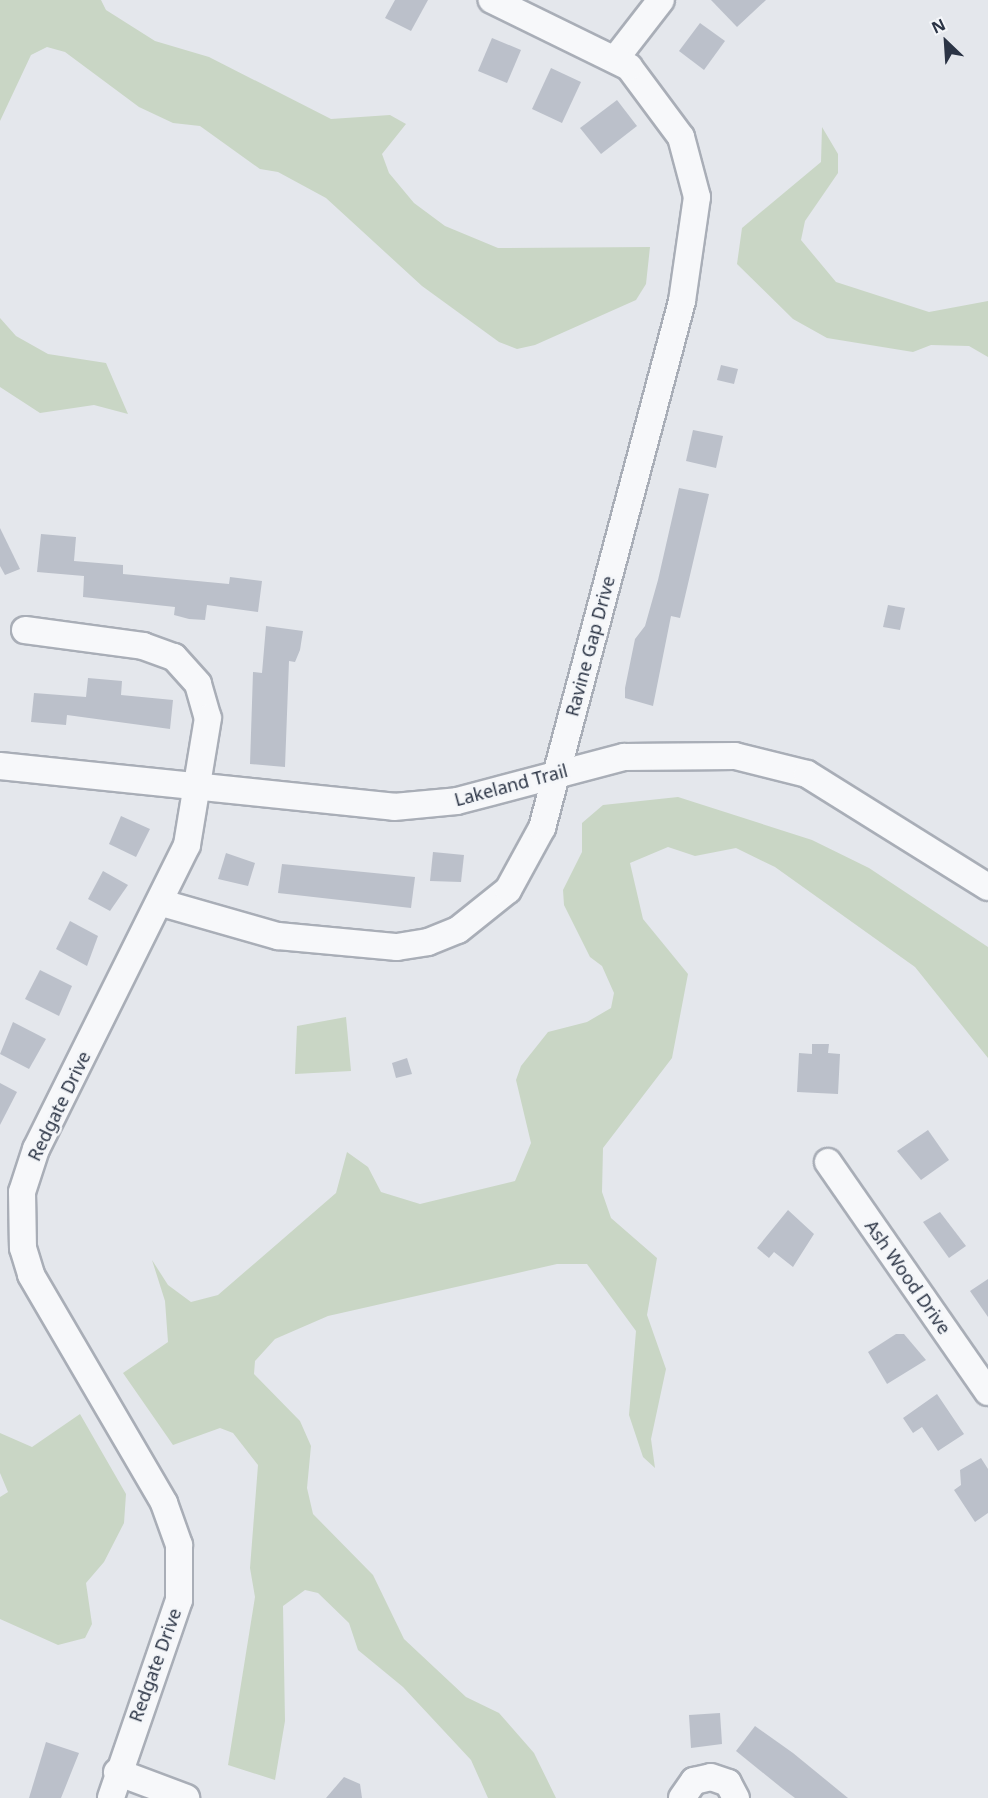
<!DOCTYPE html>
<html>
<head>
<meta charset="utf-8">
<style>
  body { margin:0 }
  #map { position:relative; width:988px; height:1798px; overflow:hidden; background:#e4e7ec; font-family:"Noto Sans",sans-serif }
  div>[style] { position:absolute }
  .green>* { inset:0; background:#c9d6c5 }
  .building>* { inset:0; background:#bbc0ca }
  .roads { filter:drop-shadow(2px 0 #a9aeb7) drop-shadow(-2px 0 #a9aeb7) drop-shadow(0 2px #a9aeb7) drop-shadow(0 -2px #a9aeb7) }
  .minor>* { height:26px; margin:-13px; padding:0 13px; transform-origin:13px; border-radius:13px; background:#f7f8fa }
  span { translate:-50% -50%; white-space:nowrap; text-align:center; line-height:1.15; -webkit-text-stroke:5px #f4f6f9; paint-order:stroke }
  .street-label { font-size:18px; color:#2b3445 }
  .north { position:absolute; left:916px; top:12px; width:60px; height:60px; -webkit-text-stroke:4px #f4f6f9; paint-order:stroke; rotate:335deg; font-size:16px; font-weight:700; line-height:24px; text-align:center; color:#2b3445 }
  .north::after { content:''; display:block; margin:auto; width:21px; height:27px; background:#2b3445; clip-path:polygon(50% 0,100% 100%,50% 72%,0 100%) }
</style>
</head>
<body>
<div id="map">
  <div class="green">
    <div style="clip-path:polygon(0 0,101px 0,106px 10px,155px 41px,209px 57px,331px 119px,390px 115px,406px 124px,382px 154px,389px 173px,414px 203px,445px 226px,498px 248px,650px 247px,646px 284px,636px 300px,535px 345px,517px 349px,499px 342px,422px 286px,326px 198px,278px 172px,260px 169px,200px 126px,173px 123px,139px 107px,65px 52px,47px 47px,31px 55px,0 121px)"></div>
    <div style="clip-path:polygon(822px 127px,838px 154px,838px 173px,805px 221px,801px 240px,836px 282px,929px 312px,988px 301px,988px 357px,969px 346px,931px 345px,913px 352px,827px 338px,793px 319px,737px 264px,742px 228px,821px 162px)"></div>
    <div style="clip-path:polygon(0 318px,16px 336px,48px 354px,106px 363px,128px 414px,94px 405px,40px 413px,0 387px)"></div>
    <div style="clip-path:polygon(678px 797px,812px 840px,869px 868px,988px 947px,988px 1058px,915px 967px,775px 867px,736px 848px,695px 856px,668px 847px,630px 863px,643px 919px,688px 974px,672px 1058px,603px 1148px,602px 1192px,611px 1218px,657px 1258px,647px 1315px,666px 1369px,651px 1439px,655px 1468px,643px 1457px,629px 1415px,636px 1331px,587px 1264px,557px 1264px,328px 1316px,275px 1339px,255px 1361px,254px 1374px,300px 1421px,311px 1446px,307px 1488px,313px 1514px,373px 1575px,404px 1639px,466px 1697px,499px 1713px,534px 1753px,556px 1798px,488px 1798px,471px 1760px,403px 1687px,358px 1650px,349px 1623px,318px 1593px,305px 1590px,283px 1606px,285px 1721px,275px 1780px,228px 1765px,255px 1597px,250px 1568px,258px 1465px,233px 1433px,220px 1428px,173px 1445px,123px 1373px,168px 1342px,165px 1301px,152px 1260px,168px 1285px,191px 1302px,218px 1295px,336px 1193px,347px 1152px,368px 1167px,381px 1192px,420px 1204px,515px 1181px,531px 1143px,516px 1080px,521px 1066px,548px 1032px,587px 1022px,611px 1008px,614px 993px,602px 966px,590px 957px,564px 905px,563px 890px,582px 852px,582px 823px,603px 805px)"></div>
    <div style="clip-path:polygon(346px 1017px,351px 1071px,295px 1074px,297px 1026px)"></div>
    <div style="clip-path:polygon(80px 1414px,126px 1494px,124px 1523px,104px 1562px,86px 1583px,92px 1624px,85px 1638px,58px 1645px,0 1619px,0 1497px,8px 1492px,0 1473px,0 1433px,32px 1447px)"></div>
  </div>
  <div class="building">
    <div style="clip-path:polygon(395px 0,428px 0,411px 31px,385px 18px)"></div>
    <div style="clip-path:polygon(711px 0,766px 0,737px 27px)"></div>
    <div style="clip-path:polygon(700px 23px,725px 41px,704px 70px,679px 51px)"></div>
    <div style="clip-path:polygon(492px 38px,521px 50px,507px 83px,478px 71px)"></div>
    <div style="clip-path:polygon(551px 68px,581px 82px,562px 123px,532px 109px)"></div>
    <div style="clip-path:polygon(617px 100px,637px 126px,601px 154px,580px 128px)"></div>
    <div style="clip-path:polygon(721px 365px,738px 369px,734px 384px,717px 380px)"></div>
    <div style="clip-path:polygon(693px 430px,723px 436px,716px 468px,686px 461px)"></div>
    <div style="clip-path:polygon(679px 488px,709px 494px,680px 618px,671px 616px,653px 706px,625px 698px,625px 688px,635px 639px,645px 626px,658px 580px)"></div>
    <div style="clip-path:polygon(0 528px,20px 569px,5px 575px,0 566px)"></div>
    <div style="clip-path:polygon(41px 534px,76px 537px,74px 561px,123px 565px,123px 574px,229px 584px,230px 577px,262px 581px,258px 612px,207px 605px,205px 620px,189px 619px,174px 615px,175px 607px,83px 597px,84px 576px,37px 572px)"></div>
    <div style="clip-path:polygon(888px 605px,905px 608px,900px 630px,883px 627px)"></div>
    <div style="clip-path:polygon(266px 626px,303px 631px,300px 650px,295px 662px,289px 661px,285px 767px,250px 764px,253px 672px,262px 673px)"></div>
    <div style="clip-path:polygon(88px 678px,122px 681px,121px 695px,173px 700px,170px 729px,67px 715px,66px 725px,31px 722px,34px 693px,86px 697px)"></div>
    <div style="clip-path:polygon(121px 816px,150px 829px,136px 857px,109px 844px)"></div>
    <div style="clip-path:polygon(433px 852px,464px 855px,461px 882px,430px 881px)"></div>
    <div style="clip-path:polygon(226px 853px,255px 863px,248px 886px,218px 879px)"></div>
    <div style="clip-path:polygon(282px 864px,415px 877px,411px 908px,278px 893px)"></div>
    <div style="clip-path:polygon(103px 871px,128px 885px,110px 911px,88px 899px)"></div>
    <div style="clip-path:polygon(70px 921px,98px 936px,87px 966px,56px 949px)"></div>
    <div style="clip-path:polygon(40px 970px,72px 986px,59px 1016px,25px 999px)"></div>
    <div style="clip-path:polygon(13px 1022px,46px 1039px,29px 1069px,0 1054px)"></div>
    <div style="clip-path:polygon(812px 1044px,829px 1044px,828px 1053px,840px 1054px,838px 1094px,797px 1092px,799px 1053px,812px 1054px)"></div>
    <div style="clip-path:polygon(407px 1058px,412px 1074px,396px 1078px,392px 1063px)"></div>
    <div style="clip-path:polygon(0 1083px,17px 1092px,0 1125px)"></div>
    <div style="clip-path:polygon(928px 1130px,949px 1160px,921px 1180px,897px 1151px)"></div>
    <div style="clip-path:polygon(788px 1210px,814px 1234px,793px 1267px,774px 1252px,769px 1258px,757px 1248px)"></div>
    <div style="clip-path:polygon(940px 1212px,966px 1246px,949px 1258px,923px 1222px)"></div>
    <div style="clip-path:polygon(988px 1279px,988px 1317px,970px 1291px)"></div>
    <div style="clip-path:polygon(896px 1334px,904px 1334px,926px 1360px,887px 1384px,868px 1352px)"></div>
    <div style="clip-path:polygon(937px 1394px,964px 1434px,938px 1451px,922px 1427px,913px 1433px,903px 1418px)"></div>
    <div style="clip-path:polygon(981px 1458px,988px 1469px,988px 1513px,975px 1522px,954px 1490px,961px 1485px,960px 1470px)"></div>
    <div style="clip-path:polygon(720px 1713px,722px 1744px,691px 1748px,689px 1715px)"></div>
    <div style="clip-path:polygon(755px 1726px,793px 1753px,848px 1798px,795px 1798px,783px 1789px,736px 1751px)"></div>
    <div style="clip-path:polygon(46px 1742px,79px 1753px,61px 1798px,29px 1798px)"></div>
    <div style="clip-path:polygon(344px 1777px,360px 1784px,362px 1798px,326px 1798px)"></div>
  </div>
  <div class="roads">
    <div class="minor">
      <div style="left:616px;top:58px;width:73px;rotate:-52.2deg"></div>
      <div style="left:25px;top:630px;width:119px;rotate:7.7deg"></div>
      <div style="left:143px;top:646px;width:33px;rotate:20deg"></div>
      <div style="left:174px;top:657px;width:36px;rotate:48deg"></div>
      <div style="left:198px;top:684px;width:35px;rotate:74deg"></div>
      <div style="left:208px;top:718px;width:129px;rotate:99.4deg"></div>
      <div style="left:187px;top:845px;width:339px;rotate:116.4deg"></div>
      <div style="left:36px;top:1149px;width:45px;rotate:108deg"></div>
      <div style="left:22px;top:1192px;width:56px;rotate:89deg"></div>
      <div style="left:23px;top:1248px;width:28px;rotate:73deg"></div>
      <div style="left:31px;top:1275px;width:264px;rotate:59.7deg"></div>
      <div style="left:164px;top:1503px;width:45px;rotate:70.3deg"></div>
      <div style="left:179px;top:1545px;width:55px;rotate:90deg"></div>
      <div style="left:179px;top:1600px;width:209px;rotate:109deg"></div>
      <div style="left:0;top:766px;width:396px;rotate:5.9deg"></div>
      <div style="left:394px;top:807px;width:63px;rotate:-5.4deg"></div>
      <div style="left:457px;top:801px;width:173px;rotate:-14.8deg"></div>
      <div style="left:624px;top:757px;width:111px;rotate:-0.5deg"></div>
      <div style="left:735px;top:756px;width:74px;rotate:14deg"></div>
      <div style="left:807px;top:774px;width:213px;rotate:32deg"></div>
      <div style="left:162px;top:903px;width:121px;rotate:15.9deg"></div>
      <div style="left:278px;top:936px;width:120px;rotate:5.3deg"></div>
      <div style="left:397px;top:947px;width:31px;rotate:-9deg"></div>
      <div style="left:428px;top:942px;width:32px;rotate:-22deg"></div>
      <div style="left:458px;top:930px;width:64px;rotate:-38.7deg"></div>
      <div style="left:508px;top:890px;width:71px;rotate:-61.3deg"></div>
      <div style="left:542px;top:828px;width:545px;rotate:-75.12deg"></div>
      <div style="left:682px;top:301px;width:105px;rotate:-81.8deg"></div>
      <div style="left:697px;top:197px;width:62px;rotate:-104.9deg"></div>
      <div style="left:681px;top:137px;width:87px;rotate:-126.6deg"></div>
      <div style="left:629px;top:67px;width:153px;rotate:-153.9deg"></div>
      <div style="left:828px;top:1162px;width:280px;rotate:55.2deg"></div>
      <div style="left:117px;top:1772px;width:74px;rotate:20.6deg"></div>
      <div style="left:682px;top:1798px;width:21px;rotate:-55deg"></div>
      <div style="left:694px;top:1781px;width:17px;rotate:-13deg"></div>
      <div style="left:711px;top:1777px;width:18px;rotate:19deg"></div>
      <div style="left:728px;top:1783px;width:17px;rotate:62deg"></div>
    </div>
  </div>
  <div class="street-label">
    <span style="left:590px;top:646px;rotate:-75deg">Ravine Gap Drive</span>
    <span style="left:511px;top:785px;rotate:-15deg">Lakeland Trail</span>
    <span style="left:59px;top:1106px;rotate:-64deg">Redgate Drive</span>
    <span style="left:908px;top:1277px;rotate:55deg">Ash Wood Drive</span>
    <span style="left:155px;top:1665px;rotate:-70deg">Redgate Drive</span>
  </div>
  <div class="north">N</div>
</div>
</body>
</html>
